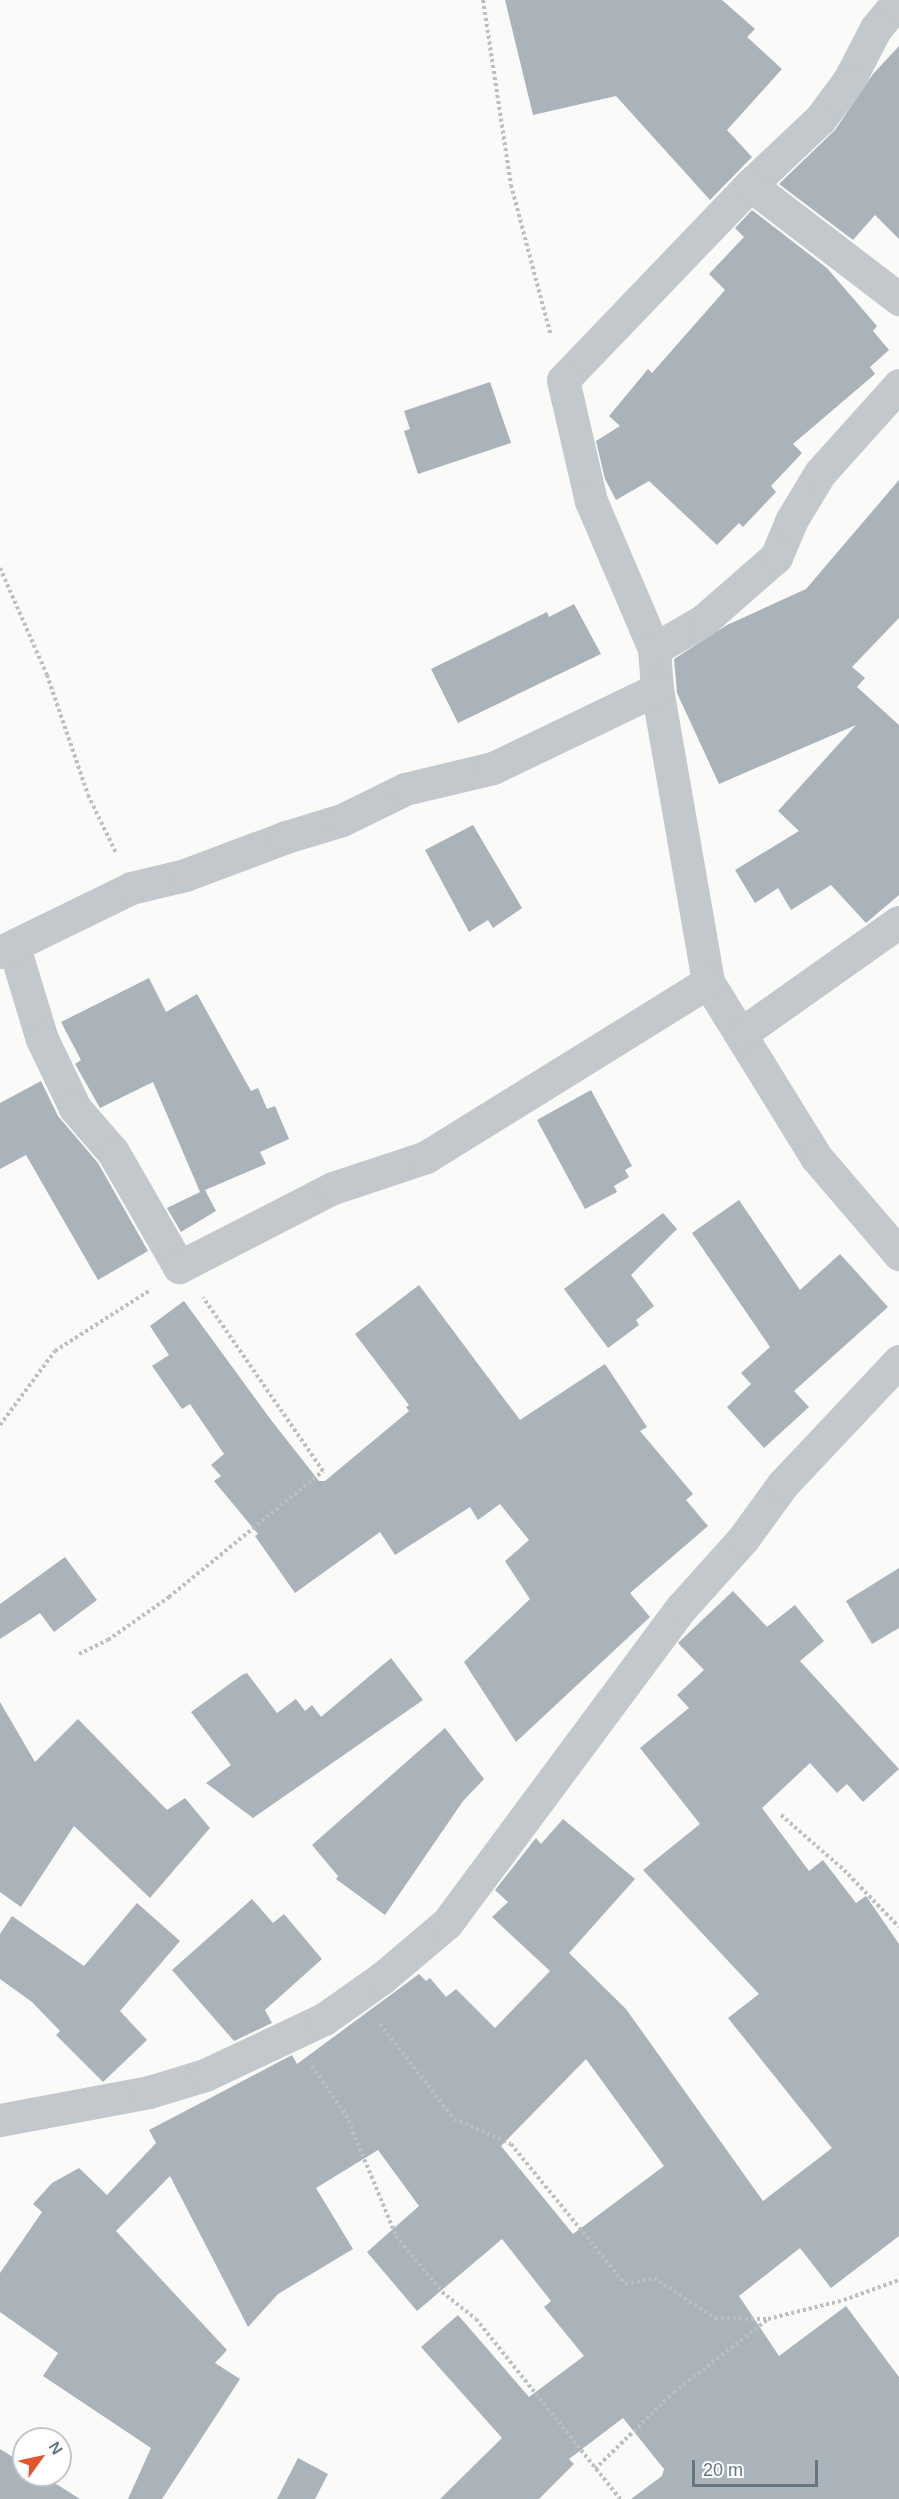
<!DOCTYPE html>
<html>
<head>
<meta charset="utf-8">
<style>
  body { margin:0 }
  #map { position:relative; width:899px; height:2499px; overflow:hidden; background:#fafaf8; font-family:Helvetica,sans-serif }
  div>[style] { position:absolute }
  .building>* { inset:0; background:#aab3b9 }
  .path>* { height:4px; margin-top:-2px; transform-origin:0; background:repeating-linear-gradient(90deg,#bbbfc2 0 3px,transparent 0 6px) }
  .minor>* { height:33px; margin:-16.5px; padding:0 16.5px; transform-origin:16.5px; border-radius:16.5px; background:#c3c8cc }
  span { translate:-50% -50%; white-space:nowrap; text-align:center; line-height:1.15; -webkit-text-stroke:6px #fff; paint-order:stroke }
  .north { position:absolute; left:12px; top:2427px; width:60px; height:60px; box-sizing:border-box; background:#fff; border:2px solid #c1c8cd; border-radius:50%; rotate:57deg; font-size:16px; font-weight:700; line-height:24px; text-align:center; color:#657683 }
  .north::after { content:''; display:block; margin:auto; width:21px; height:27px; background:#e4572e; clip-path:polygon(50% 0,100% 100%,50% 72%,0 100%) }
  .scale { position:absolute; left:692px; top:2460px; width:126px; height:27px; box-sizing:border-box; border:3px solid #657683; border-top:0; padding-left:8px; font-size:18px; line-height:21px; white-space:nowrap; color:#657683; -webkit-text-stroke:4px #fff; paint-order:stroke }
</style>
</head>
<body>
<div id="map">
  <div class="building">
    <div style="clip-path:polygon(505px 0,722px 0,755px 29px,747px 37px,782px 69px,727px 130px,752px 157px,710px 200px,616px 96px,533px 115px)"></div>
    <div style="clip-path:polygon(899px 46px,899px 239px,875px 215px,853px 240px,779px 184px,835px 130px,873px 74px)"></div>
    <div style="clip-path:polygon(752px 210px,827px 268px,877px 326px,873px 331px,889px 350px,870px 367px,875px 374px,793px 444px,802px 453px,771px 486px,776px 492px,743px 527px,739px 523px,717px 545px,649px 481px,616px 500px,605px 479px,596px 441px,620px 426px,609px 416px,648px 369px,652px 373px,725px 290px,709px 274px,744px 237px,735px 228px)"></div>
    <div style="clip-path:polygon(490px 382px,511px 443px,418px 474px,404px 431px,410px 429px,404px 411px)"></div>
    <div style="clip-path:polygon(899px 480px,899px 618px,852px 667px,865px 678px,857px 687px,899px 725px,899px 895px,866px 923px,831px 885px,791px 910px,778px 888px,755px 903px,735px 870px,799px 831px,778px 811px,856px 725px,719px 784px,677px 693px,674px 659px,727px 625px,806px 589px)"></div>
    <div style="clip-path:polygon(574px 604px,601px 654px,458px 723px,431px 669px,547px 612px,549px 617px)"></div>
    <div style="clip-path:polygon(473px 825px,522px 908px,493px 928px,488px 920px,469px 932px,425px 850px)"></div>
    <div style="clip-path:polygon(149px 978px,166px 1012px,197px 994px,251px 1091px,258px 1088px,267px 1109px,275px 1106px,289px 1139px,260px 1152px,266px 1164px,205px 1190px,216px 1211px,181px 1232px,167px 1208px,200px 1192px,153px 1082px,100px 1108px,75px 1064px,81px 1060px,61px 1022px)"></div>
    <div style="clip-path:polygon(41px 1081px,58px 1116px,98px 1163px,148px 1251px,98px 1280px,26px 1155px,0 1169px,0 1103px)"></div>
    <div style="clip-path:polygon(591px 1090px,632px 1166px,625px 1170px,629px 1177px,614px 1186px,617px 1192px,585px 1209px,537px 1120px)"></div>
    <div style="clip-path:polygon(739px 1200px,800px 1290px,840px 1254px,888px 1307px,794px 1391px,809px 1407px,764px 1448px,727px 1407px,751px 1384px,741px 1373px,770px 1347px,692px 1233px)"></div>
    <div style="clip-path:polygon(663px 1213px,677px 1229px,631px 1275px,654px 1306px,636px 1320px,639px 1325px,608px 1348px,564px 1289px)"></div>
    <div style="clip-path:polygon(419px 1285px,520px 1420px,605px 1364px,647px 1427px,640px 1431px,693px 1494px,686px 1500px,708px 1526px,630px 1593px,650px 1617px,516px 1742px,464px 1662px,530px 1599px,505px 1561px,529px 1540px,500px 1504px,478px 1520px,470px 1507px,395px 1555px,380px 1532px,295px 1593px,255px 1536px,258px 1534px,214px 1481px,221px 1476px,211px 1465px,224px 1454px,190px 1404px,182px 1409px,152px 1366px,169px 1355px,150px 1326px,184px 1301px,271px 1420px,319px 1481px,325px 1481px,409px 1411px,406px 1407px,409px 1405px,355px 1334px)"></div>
    <div style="clip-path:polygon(65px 1557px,97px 1600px,54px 1632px,40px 1613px,0 1639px,0 1604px)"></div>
    <div style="clip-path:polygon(899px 1568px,899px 1628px,872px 1644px,846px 1601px)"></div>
    <div style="clip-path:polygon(evenodd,733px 1591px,767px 1627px,795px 1605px,824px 1641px,800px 1661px,899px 1769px,863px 1802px,847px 1784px,837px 1793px,810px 1763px,762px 1808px,809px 1871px,823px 1860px,856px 1903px,866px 1896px,899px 1944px,899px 2236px,831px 2288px,800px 2248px,739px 2296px,779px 2356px,846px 2306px,899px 2377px,899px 2499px,631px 2499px,662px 2476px,664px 2469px,623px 2418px,569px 2459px,574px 2464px,539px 2499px,440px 2499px,502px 2438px,421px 2347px,458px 2315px,529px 2397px,584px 2356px,544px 2307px,551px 2301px,502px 2239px,417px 2311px,367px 2252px,419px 2206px,378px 2150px,316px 2188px,353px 2249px,278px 2294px,248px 2327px,170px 2176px,116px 2231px,227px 2350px,215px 2363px,240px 2379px,162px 2499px,128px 2499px,151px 2448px,43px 2376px,58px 2353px,0 2312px,0 2273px,42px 2212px,33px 2204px,52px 2183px,79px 2168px,107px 2195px,156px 2143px,149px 2130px,292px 2055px,297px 2064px,419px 1974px,426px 1981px,430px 1978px,446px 1997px,456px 1989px,495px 2028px,550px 1971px,492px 1917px,508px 1902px,495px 1890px,536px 1838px,541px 1844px,563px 1819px,635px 1879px,569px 1953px,626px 2009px,763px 2201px,832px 2148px,728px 2018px,759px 1994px,643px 1870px,700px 1824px,640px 1748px,689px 1708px,677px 1695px,704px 1670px,678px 1643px,733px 1591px,586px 2059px,664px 2166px,573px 2234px,501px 2146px,586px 2059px)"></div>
    <div style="clip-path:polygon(391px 1658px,423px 1700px,253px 1818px,206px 1783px,231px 1765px,191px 1712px,242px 1675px,247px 1673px,277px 1713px,296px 1699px,305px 1711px,312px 1705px,321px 1717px)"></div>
    <div style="clip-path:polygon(0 1702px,35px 1762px,78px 1719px,167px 1810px,185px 1798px,210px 1828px,150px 1898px,74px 1826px,21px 1907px,0 1892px)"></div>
    <div style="clip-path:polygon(445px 1728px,484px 1779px,463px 1801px,385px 1915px,336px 1879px,338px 1876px,312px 1845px)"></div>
    <div style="clip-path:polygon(252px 1899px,273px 1923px,284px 1914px,322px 1959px,265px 2010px,272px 2023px,234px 2041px,172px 1970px)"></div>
    <div style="clip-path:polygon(137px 1903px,180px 1941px,120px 2011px,147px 2040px,103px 2082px,56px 2035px,60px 2031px,32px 2002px,0 1979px,0 1934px,12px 1916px,84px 1966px)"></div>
    <div style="clip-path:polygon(0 2449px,24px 2464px,24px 2475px,42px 2475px,80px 2499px,0 2499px)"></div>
    <div style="clip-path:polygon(298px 2458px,328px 2474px,315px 2499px,277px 2499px)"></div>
  </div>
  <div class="path">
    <div style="left:483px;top:0;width:187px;rotate:81.4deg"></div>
    <div style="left:511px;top:185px;width:156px;rotate:75.2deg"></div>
    <div style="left:0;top:568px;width:117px;rotate:66.3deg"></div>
    <div style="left:47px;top:675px;width:127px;rotate:71.1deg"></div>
    <div style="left:88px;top:795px;width:64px;rotate:64.2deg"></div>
    <div style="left:0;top:1425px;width:92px;rotate:-53.4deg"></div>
    <div style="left:55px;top:1351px;width:112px;rotate:-32.6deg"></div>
    <div style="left:79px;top:1654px;width:32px;rotate:-26deg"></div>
    <div style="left:108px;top:1640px;width:75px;rotate:-35.2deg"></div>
    <div style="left:169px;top:1597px;width:199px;rotate:-39.3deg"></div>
    <div style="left:323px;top:1471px;width:211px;rotate:-124.6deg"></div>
    <div style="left:781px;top:1815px;width:84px;rotate:41.1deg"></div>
    <div style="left:844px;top:1870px;width:79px;rotate:46deg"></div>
    <div style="left:380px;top:2024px;width:120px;rotate:52.1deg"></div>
    <div style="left:454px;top:2119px;width:62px;rotate:23.7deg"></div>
    <div style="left:511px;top:2144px;width:181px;rotate:50.8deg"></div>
    <div style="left:625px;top:2284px;width:30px;rotate:-12deg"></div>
    <div style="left:654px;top:2278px;width:73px;rotate:33.3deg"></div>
    <div style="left:715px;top:2318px;width:53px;rotate:1.1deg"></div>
    <div style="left:768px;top:2319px;width:78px;rotate:-14deg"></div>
    <div style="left:844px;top:2300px;width:59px;rotate:-20deg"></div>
    <div style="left:312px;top:2066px;width:60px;rotate:55.2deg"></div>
    <div style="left:346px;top:2115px;width:131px;rotate:67.5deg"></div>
    <div style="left:396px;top:2236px;width:72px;rotate:50.6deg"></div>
    <div style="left:442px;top:2292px;width:43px;rotate:38.5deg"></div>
    <div style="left:476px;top:2319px;width:231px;rotate:51.3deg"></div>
    <div style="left:595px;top:2469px;width:110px;rotate:-44.3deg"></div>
    <div style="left:674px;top:2392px;width:119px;rotate:-37.8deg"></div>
  </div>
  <div class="minor">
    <div style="left:899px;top:0;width:36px;rotate:129deg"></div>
    <div style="left:876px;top:28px;width:59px;rotate:117.4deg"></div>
    <div style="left:849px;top:80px;width:49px;rotate:126.6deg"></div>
    <div style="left:820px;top:119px;width:96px;rotate:136.7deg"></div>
    <div style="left:750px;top:185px;width:270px;rotate:133.8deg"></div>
    <div style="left:563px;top:380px;width:124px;rotate:77deg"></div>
    <div style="left:591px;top:501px;width:161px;rotate:66.9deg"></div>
    <div style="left:654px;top:649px;width:40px;rotate:85.7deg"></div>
    <div style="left:657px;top:689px;width:297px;rotate:80.1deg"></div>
    <div style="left:708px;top:982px;width:206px;rotate:58.3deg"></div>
    <div style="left:816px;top:1157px;width:128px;rotate:49.4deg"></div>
    <div style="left:750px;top:185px;width:188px;rotate:37.4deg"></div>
    <div style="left:654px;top:649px;width:58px;rotate:-30.1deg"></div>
    <div style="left:704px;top:620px;width:96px;rotate:-41.2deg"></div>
    <div style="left:776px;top:557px;width:39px;rotate:-67deg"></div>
    <div style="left:791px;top:521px;width:56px;rotate:-58.9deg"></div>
    <div style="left:820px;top:473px;width:118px;rotate:-48.1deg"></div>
    <div style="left:14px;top:947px;width:96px;rotate:73.1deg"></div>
    <div style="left:42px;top:1039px;width:76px;rotate:64.4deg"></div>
    <div style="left:75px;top:1108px;width:58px;rotate:49.2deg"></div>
    <div style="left:113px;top:1152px;width:133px;rotate:60.1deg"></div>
    <div style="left:179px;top:1267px;width:173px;rotate:-27.2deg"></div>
    <div style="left:333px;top:1188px;width:98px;rotate:-18.4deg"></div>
    <div style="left:426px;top:1157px;width:332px;rotate:-31.8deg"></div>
    <div style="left:0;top:952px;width:146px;rotate:-26deg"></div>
    <div style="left:131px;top:888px;width:56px;rotate:-13.5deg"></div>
    <div style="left:185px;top:875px;width:108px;rotate:-20.6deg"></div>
    <div style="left:286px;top:837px;width:59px;rotate:-16.9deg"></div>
    <div style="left:342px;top:820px;width:70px;rotate:-26.2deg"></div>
    <div style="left:405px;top:789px;width:90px;rotate:-13.4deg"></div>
    <div style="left:493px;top:768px;width:182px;rotate:-25.7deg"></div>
    <div style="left:742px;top:1033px;width:192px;rotate:-35.3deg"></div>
    <div style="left:0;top:2120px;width:152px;rotate:-10.6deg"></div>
    <div style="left:149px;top:2092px;width:59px;rotate:-16.9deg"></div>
    <div style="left:205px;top:2075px;width:132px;rotate:-25.2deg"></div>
    <div style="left:324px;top:2019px;width:71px;rotate:-35.3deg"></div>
    <div style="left:382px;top:1978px;width:85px;rotate:-40.2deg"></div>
    <div style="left:447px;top:1923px;width:394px;rotate:-53.4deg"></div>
    <div style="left:682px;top:1607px;width:91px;rotate:-48.1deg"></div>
    <div style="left:743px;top:1539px;width:68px;rotate:-54deg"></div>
    <div style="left:783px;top:1484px;width:169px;rotate:-46.7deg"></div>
  </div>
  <div class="north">N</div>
  <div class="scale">20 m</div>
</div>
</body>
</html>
